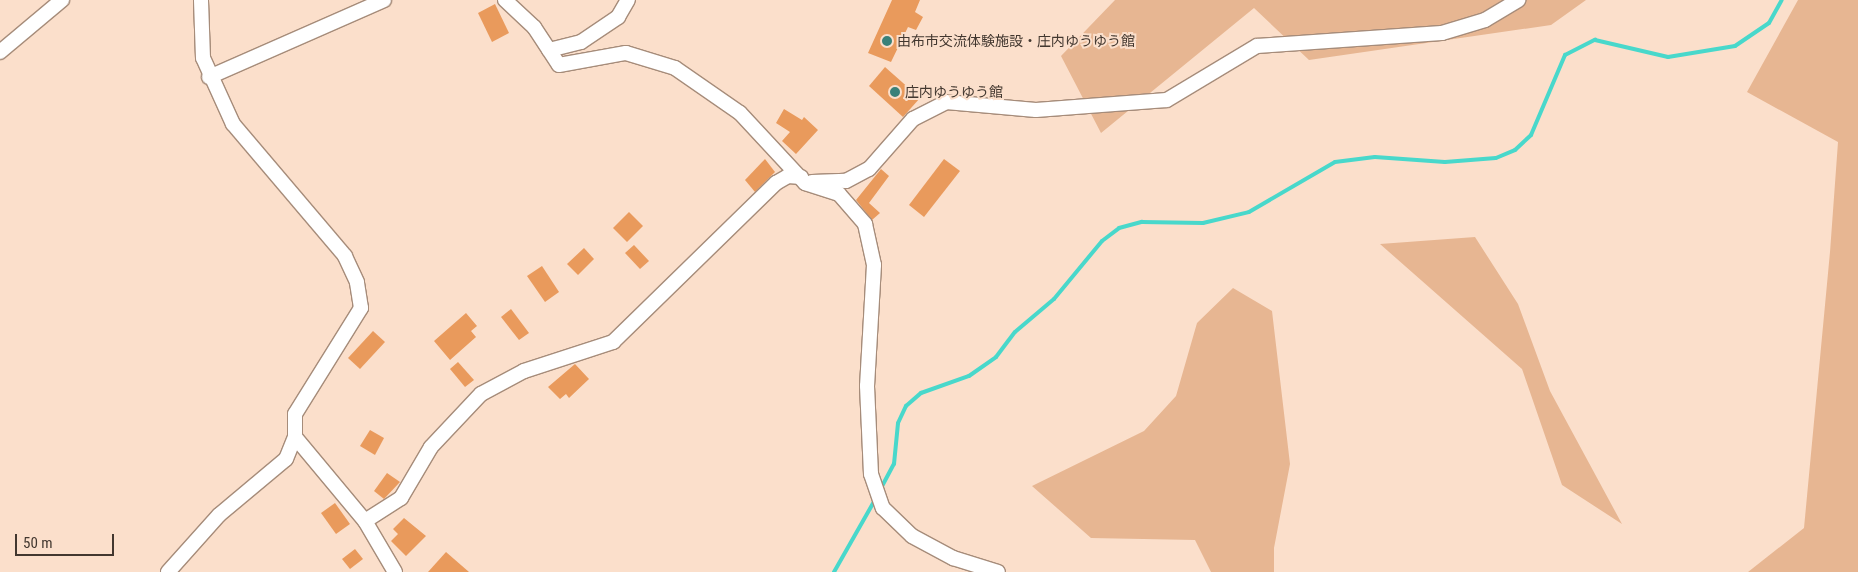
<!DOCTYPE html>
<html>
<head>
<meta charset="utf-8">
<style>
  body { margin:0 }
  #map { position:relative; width:1858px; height:572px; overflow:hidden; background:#fbdfcb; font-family:"Roboto Condensed","Noto Sans JP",sans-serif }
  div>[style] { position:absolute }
  .green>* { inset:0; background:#e7b692 }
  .stream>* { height:4px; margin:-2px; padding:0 2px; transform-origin:2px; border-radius:2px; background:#48d8cb }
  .building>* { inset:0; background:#e99a5c }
  .roads { filter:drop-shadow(1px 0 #a68c7a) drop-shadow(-1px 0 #a68c7a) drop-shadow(0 1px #a68c7a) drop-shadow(0 -1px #a68c7a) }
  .minor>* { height:14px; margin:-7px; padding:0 7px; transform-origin:7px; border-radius:7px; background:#fff }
  .dots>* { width:14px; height:14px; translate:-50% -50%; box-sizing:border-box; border:2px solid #fbdfcb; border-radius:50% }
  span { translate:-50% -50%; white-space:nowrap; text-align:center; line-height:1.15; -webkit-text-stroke:4px #fbdfcb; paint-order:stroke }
  .poi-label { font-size:14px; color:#42372f }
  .left { translate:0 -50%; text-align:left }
  .scale { position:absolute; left:15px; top:534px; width:99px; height:22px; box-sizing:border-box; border:2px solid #42372f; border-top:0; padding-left:6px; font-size:15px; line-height:18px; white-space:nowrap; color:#42372f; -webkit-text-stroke:4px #fbdfcb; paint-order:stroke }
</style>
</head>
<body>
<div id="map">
  <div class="green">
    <div style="clip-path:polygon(1115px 0,1586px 0,1551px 25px,1309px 60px,1254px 8px,1101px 133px,1061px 56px)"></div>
    <div style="clip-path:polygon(1798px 0,1858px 0,1858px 572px,1748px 572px,1804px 528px,1830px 252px,1838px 142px,1747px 92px)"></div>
    <div style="clip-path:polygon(1475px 237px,1518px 304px,1550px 391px,1622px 524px,1562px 485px,1522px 369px,1380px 244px)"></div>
    <div style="clip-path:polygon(1233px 288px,1272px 311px,1290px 464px,1274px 548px,1274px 572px,1211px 572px,1195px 540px,1091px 538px,1032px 486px,1144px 431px,1176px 396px,1197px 323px)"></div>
  </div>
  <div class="stream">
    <div style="left:880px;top:490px;width:30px;rotate:-62deg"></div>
    <div style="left:894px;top:464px;width:41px;rotate:-84.4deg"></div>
    <div style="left:898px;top:423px;width:19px;rotate:-65deg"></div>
    <div style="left:906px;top:406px;width:20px;rotate:-41deg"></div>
    <div style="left:921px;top:393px;width:51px;rotate:-19.5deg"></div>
    <div style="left:969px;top:376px;width:33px;rotate:-35deg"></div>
    <div style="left:996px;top:357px;width:31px;rotate:-53deg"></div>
    <div style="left:1015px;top:332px;width:51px;rotate:-40.2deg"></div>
    <div style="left:1054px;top:299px;width:75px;rotate:-50.4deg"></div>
    <div style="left:1102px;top:241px;width:21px;rotate:-37deg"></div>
    <div style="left:1119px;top:228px;width:24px;rotate:-15deg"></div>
    <div style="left:1142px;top:222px;width:61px;rotate:0.9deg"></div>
    <div style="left:1203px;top:223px;width:47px;rotate:-13.4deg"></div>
    <div style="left:1249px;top:212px;width:99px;rotate:-30.2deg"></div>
    <div style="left:1335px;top:162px;width:40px;rotate:-7.1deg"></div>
    <div style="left:1375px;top:157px;width:70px;rotate:4.1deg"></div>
    <div style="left:1445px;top:162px;width:51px;rotate:-4.5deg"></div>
    <div style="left:1496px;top:158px;width:21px;rotate:-23deg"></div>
    <div style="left:1515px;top:150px;width:22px;rotate:-43deg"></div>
    <div style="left:1531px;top:135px;width:87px;rotate:-67deg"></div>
    <div style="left:1565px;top:55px;width:34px;rotate:-27deg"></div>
    <div style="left:1595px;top:40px;width:75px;rotate:13.1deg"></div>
    <div style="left:1668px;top:57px;width:68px;rotate:-9.3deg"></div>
    <div style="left:1735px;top:46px;width:41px;rotate:-34.1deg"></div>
    <div style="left:1769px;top:23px;width:26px;rotate:-61deg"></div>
    <div style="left:834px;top:572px;width:85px;rotate:-60.4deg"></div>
  </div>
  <div class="building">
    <div style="clip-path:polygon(892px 0,920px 0,915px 12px,923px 17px,916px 30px,908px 27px,891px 62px,868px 53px)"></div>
    <div style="clip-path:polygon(495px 4px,509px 33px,492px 42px,478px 13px)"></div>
    <div style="clip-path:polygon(885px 67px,920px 98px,903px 117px,869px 86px)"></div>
    <div style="clip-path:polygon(784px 109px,802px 120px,804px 117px,818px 130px,796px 154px,782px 141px,790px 132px,776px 123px)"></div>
    <div style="clip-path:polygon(765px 159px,775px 172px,755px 192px,745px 180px)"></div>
    <div style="clip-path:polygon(944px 159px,960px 171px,924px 217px,909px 205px)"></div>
    <div style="clip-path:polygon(881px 169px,889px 176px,869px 203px,880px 213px,872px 220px,856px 200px)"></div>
    <div style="clip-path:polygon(629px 212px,643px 226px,627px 242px,613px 228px)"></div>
    <div style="clip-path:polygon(634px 245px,649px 261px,640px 269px,625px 253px)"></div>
    <div style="clip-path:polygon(584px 248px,594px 259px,578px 275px,567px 264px)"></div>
    <div style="clip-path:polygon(542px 266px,559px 292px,545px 302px,527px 276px)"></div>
    <div style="clip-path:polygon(511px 309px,529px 333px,519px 340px,501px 317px)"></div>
    <div style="clip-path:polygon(466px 313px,477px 326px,471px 331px,476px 337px,450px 360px,434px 341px)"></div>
    <div style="clip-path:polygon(373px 331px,385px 342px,360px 369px,348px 358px)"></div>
    <div style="clip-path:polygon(458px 362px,474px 380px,465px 387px,450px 369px)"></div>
    <div style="clip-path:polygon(575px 364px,589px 379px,569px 398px,566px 394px,560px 399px,548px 387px)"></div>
    <div style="clip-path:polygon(370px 430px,384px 438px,375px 455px,360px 446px)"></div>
    <div style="clip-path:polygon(387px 473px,400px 482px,384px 499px,374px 491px)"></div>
    <div style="clip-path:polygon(335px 503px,350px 524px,336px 534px,321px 513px)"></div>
    <div style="clip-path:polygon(404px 518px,426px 536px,406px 556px,391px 541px,398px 534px,393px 529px)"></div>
    <div style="clip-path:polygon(355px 549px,363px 559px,350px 569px,342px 559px)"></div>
    <div style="clip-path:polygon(446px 552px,469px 572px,428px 572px)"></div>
  </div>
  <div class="roads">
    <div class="minor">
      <div style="left:505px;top:0;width:40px;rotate:43deg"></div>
      <div style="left:534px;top:27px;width:45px;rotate:56.7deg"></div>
      <div style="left:559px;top:65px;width:68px;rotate:-10.2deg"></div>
      <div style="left:626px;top:53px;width:51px;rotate:17deg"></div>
      <div style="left:675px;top:68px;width:79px;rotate:34.7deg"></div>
      <div style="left:740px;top:113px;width:96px;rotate:47.1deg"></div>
      <div style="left:805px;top:183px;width:36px;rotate:18deg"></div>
      <div style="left:839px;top:194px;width:40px;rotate:49deg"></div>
      <div style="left:865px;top:224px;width:42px;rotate:77.6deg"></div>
      <div style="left:874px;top:265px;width:121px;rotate:93.3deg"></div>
      <div style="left:867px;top:386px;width:88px;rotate:87.4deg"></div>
      <div style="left:871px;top:474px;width:36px;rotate:71deg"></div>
      <div style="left:883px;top:508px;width:40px;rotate:44deg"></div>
      <div style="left:912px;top:536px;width:47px;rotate:28.2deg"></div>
      <div style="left:953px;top:558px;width:47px;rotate:17.3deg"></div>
      <div style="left:549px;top:50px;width:33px;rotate:-14deg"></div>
      <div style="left:581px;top:42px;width:45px;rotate:-34deg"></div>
      <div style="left:618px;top:17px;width:20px;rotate:-60deg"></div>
      <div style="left:0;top:52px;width:81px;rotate:-40deg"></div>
      <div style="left:209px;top:77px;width:191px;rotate:-23.7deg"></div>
      <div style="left:812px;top:182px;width:34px;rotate:-2deg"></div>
      <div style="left:846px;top:181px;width:26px;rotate:-28deg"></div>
      <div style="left:869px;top:169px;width:67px;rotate:-48.7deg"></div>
      <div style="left:913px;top:119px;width:37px;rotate:-27deg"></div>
      <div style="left:946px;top:102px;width:90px;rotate:5.1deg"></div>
      <div style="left:1036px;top:110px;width:131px;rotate:-4.4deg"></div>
      <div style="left:1167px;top:100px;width:105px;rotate:-31deg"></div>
      <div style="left:1257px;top:46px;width:185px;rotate:-4deg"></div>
      <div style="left:1442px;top:33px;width:45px;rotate:-16.8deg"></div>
      <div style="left:1485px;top:20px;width:39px;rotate:-31deg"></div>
      <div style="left:295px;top:437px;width:109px;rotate:50.2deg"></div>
      <div style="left:365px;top:521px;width:59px;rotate:59.5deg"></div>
      <div style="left:365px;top:521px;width:43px;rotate:-32.6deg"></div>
      <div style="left:401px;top:498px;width:59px;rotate:-59.5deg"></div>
      <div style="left:431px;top:447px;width:73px;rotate:-46.7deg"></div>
      <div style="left:481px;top:394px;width:49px;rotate:-28.1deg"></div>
      <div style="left:524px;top:371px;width:94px;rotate:-18deg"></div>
      <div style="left:613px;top:342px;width:228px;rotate:-44.3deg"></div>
      <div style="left:776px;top:183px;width:14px;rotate:-30deg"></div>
      <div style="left:788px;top:176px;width:13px;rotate:4deg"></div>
      <div style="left:168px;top:572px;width:76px;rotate:-48.2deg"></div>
      <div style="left:219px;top:515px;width:87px;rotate:-39.9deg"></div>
      <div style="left:286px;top:459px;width:24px;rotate:-68deg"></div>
      <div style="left:295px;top:437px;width:23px;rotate:-90deg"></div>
      <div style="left:295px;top:414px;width:125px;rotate:-58.1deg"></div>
      <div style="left:361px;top:308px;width:26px;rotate:-99deg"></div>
      <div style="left:357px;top:282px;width:29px;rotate:-115deg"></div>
      <div style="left:345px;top:256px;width:173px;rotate:-130.3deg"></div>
      <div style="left:233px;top:124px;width:72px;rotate:-114.4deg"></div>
      <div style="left:203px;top:58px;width:58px;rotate:-92deg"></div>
    </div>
  </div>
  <div class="dots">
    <div style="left:887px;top:41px;background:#3a8179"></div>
    <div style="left:895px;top:92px;background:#3a8179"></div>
  </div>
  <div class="poi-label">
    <span class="left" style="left:897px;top:41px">由布市交流体験施設・庄内ゆうゆう館</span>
    <span class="left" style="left:905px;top:92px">庄内ゆうゆう館</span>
  </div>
  <div class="scale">50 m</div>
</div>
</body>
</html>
